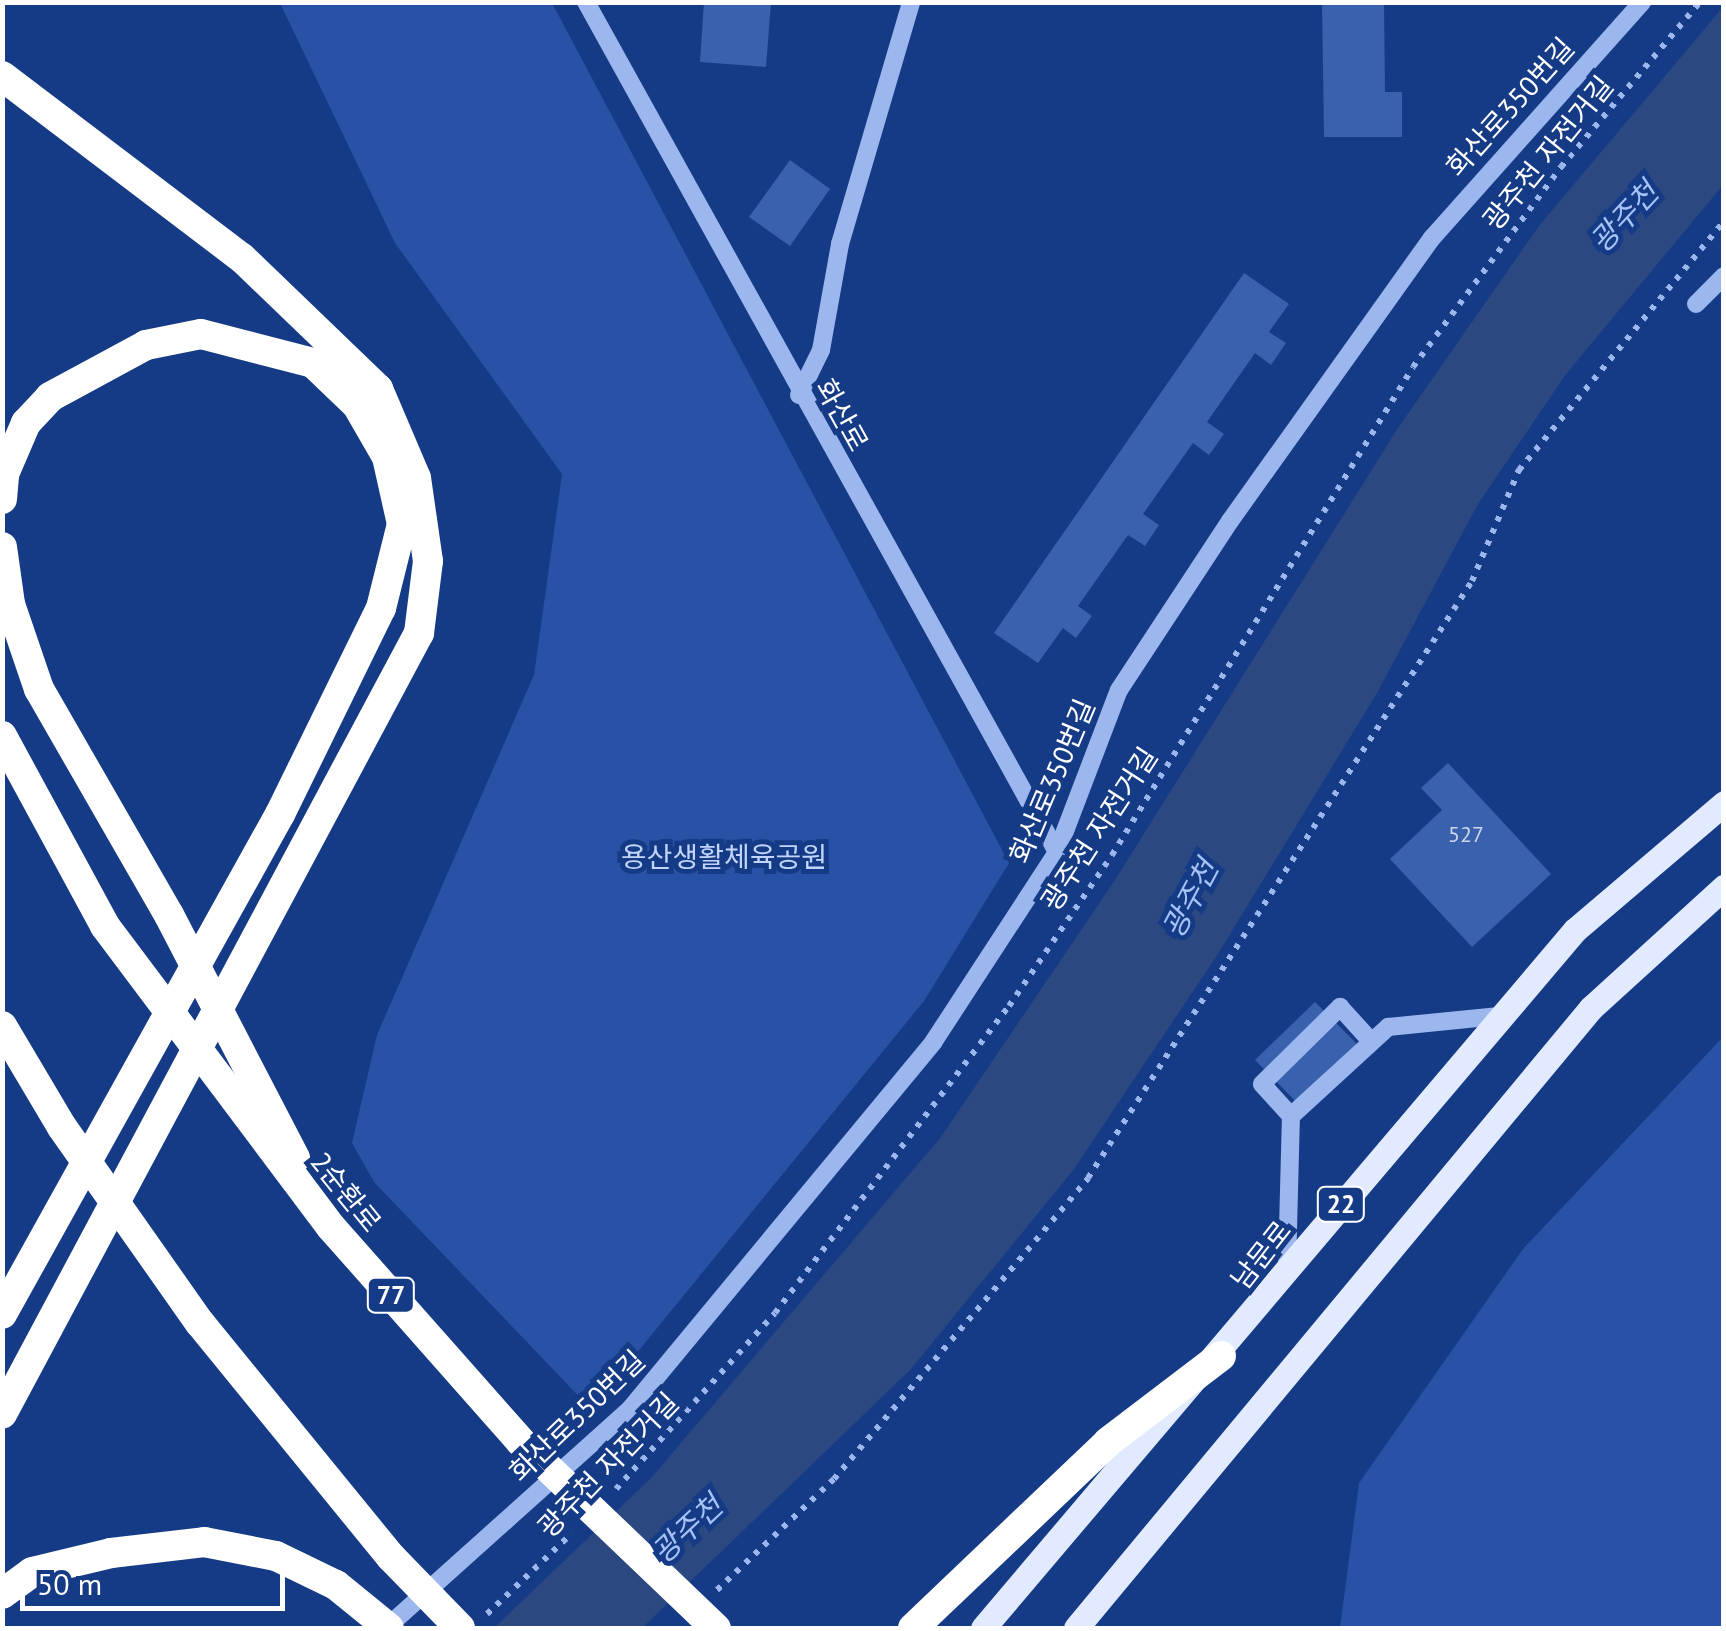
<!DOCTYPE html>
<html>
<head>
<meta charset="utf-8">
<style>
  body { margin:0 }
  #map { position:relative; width:1726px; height:1631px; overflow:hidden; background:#163b86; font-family:"PT Sans","Noto Sans KR",sans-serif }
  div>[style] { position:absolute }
  .green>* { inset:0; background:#2852a5 }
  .water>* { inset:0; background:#2c4880 }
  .building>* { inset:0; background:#3a61ae }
  .path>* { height:6px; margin-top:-3px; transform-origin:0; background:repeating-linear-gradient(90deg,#9bb7ee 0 5px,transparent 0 13px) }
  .minor>* { height:18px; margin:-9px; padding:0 9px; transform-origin:9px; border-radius:9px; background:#9bb7ee }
  .major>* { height:25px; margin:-12.5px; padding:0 12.5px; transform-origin:12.5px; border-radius:12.5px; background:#e2eaff }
  .highway>* { height:30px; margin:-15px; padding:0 15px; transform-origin:15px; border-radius:15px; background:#fff }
  .highway-bridge>* { height:30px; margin:-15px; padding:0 15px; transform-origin:15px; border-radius:15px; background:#fff }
  span { translate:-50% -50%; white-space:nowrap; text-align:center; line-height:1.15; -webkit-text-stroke:10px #163b86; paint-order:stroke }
  .number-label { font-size:22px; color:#ced8eb }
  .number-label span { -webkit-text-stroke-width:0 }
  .shield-label span { padding:2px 8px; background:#163b86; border:2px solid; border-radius:8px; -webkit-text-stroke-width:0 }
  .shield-label { font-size:25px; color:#fff; font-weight:700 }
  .street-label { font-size:28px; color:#fff }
  .park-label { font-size:28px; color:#c1d5fa }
  .water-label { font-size:30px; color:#a6c2f6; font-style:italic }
  .frame { position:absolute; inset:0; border:5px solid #fff; pointer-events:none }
  .scale { position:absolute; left:20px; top:1566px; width:265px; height:45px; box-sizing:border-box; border:5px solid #fff; border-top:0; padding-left:12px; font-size:30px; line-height:35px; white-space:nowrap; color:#fff; -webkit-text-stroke:8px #163b86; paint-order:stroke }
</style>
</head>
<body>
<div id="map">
  <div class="green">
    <div style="clip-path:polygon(280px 3px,552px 3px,1009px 863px,924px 1001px,591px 1409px,374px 1182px,352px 1143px,377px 1035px,534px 675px,562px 474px,395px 243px)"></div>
    <div style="clip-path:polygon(1723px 1037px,1723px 1628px,1340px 1628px,1359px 1483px,1523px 1249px)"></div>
  </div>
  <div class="water">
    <div style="clip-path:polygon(1723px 7px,1723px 185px,1566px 374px,1478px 504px,1377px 693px,1218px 954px,1074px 1169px,911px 1369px,642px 1628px,494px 1628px,652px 1477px,941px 1137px,1115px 880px,1398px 428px,1539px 226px)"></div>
  </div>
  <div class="building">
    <div style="clip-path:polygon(704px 2px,771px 2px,766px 67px,700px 62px)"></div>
    <div style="clip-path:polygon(1322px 2px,1384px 2px,1385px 92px,1402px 92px,1402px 137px,1324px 137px)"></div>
    <div style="clip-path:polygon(790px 160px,830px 189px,790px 246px,749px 217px)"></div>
    <div style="clip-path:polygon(1244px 273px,1289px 304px,1269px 332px,1286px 343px,1271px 365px,1255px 353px,1207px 422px,1224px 434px,1209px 455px,1193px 443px,1143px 514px,1159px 525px,1145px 546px,1128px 535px,1078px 606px,1092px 616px,1076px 638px,1063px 628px,1038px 663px,994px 633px)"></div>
    <div style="clip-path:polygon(1448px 763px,1551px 874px,1472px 947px,1390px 859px,1442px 810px,1421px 788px)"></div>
    <div style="clip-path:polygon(1315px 1002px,1364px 1051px,1304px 1110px,1255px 1060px)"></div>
  </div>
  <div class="path">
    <div style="left:616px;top:1489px;width:237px;rotate:-47.9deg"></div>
    <div style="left:775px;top:1313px;width:386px;rotate:-52.7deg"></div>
    <div style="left:1009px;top:1006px;width:183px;rotate:-55.7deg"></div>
    <div style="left:1112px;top:855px;width:573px;rotate:-58.33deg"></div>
    <div style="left:1413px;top:367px;width:249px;rotate:-53.5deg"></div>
    <div style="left:1561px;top:167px;width:216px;rotate:-49.9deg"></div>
    <div style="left:717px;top:1590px;width:161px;rotate:-43.5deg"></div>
    <div style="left:834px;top:1479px;width:394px;rotate:-49.8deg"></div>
    <div style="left:1088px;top:1178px;width:710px;rotate:-57.25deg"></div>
    <div style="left:1472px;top:581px;width:121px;rotate:-67.1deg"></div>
    <div style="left:1519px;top:470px;width:323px;rotate:-50.5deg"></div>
    <div style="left:487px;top:1614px;width:117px;rotate:-43.6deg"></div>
  </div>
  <div class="minor">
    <div style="left:586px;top:2px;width:972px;rotate:61.01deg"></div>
    <div style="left:1696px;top:304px;width:40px;rotate:-45deg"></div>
    <div style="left:799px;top:395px;width:50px;rotate:-63.9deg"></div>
    <div style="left:821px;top:350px;width:108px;rotate:-79.8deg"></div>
    <div style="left:840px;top:244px;width:252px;rotate:-73.6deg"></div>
    <div style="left:1291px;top:1116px;width:43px;rotate:-132.2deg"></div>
    <div style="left:1262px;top:1084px;width:110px;rotate:-44.6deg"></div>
    <div style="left:1340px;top:1007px;width:43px;rotate:47.8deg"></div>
    <div style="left:1287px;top:1267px;width:151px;rotate:-88.5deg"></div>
    <div style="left:1291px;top:1116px;width:132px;rotate:-42.5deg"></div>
    <div style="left:1388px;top:1027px;width:112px;rotate:-5.7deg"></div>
    <div style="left:386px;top:1628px;width:328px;rotate:-41.9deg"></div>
    <div style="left:630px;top:1409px;width:477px;rotate:-50.4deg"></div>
    <div style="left:934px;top:1041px;width:225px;rotate:-56.9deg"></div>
    <div style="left:1057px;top:852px;width:173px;rotate:-69.1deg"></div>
    <div style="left:1119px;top:690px;width:202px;rotate:-56.7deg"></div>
    <div style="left:1230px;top:521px;width:348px;rotate:-54.5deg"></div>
    <div style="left:1432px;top:238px;width:316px;rotate:-48.3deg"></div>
  </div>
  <div class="major">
    <div style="left:983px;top:1628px;width:915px;rotate:-49.7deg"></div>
    <div style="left:1575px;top:930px;width:196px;rotate:-40.4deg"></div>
    <div style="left:1076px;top:1628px;width:806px;rotate:-50.29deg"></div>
    <div style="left:1591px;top:1008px;width:180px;rotate:-42.3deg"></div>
  </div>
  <div class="highway">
    <div style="left:2px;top:76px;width:301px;rotate:37.2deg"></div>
    <div style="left:242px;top:258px;width:189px;rotate:43.9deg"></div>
    <div style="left:378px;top:389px;width:97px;rotate:66.9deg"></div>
    <div style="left:416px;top:478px;width:84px;rotate:81.8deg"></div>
    <div style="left:428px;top:561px;width:73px;rotate:97.1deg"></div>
    <div style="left:419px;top:633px;width:885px;rotate:118.1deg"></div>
    <div style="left:2px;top:499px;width:25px;rotate:-85deg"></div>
    <div style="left:4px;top:474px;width:56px;rotate:-66.7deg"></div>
    <div style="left:26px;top:423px;width:35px;rotate:-47deg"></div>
    <div style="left:50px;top:397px;width:109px;rotate:-28.4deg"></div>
    <div style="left:146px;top:345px;width:56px;rotate:-11.3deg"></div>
    <div style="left:201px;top:334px;width:116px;rotate:14.5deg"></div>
    <div style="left:313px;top:363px;width:61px;rotate:43.7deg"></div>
    <div style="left:357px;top:405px;width:60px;rotate:60deg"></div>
    <div style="left:387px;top:457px;width:69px;rotate:77.4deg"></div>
    <div style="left:402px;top:524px;width:87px;rotate:104deg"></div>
    <div style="left:381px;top:608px;width:229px;rotate:116.1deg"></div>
    <div style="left:280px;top:814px;width:572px;rotate:119.07deg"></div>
    <div style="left:2px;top:547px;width:58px;rotate:82deg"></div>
    <div style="left:10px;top:604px;width:90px;rotate:71.2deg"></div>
    <div style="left:39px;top:689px;width:261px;rotate:60.1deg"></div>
    <div style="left:2px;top:736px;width:216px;rotate:61.5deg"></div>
    <div style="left:2px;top:1026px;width:117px;rotate:59.3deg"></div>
    <div style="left:2px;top:1594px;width:37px;rotate:-36deg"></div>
    <div style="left:32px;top:1572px;width:81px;rotate:-13.5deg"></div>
    <div style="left:913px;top:1628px;width:269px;rotate:-43.6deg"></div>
    <div style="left:1108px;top:1442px;width:142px;rotate:-37.3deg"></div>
  </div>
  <div class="highway-bridge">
    <div style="left:169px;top:915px;width:274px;rotate:62.6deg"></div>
    <div style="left:105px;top:926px;width:376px;rotate:53.1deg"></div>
    <div style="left:331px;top:1227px;width:286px;rotate:48.5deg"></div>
    <div style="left:520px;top:1441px;width:271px;rotate:43.7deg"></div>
    <div style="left:62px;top:1127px;width:240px;rotate:54.9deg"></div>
    <div style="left:200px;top:1323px;width:302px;rotate:50.8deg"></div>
    <div style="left:391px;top:1557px;width:99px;rotate:45.8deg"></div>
    <div style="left:111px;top:1553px;width:94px;rotate:-6.7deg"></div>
    <div style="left:204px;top:1542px;width:73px;rotate:11deg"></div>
    <div style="left:276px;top:1556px;width:67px;rotate:25.8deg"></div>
    <div style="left:336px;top:1585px;width:68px;rotate:39.1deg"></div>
  </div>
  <div class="number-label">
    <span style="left:1466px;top:835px">527</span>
  </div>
  <div class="shield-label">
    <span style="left:1341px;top:1204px">22</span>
    <span style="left:391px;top:1295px">77</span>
  </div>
  <div class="street-label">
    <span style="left:1510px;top:107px;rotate:-48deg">화산로350번길</span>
    <span style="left:1548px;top:153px;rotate:-51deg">광주천 자전거길</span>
    <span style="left:842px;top:415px;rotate:61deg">화산로</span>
    <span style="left:1052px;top:781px;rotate:-67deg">화산로350번길</span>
    <span style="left:1099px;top:829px;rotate:-57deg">광주천 자전거길</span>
    <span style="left:346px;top:1192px;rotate:51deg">2순환로</span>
    <span style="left:1261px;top:1255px;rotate:-52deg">남문로</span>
    <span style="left:577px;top:1416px;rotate:-44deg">화산로350번길</span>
    <span style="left:608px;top:1465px;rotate:-46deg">광주천 자전거길</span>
  </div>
  <div class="park-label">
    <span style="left:724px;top:857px">용산생활체육공원</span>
  </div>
  <div class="water-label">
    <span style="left:1624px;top:217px;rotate:-47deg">광주천</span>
    <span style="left:1190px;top:899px;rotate:-62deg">광주천</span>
    <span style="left:687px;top:1529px;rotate:-43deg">광주천</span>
  </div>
  <div class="frame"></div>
  <div class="scale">50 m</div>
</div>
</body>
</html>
